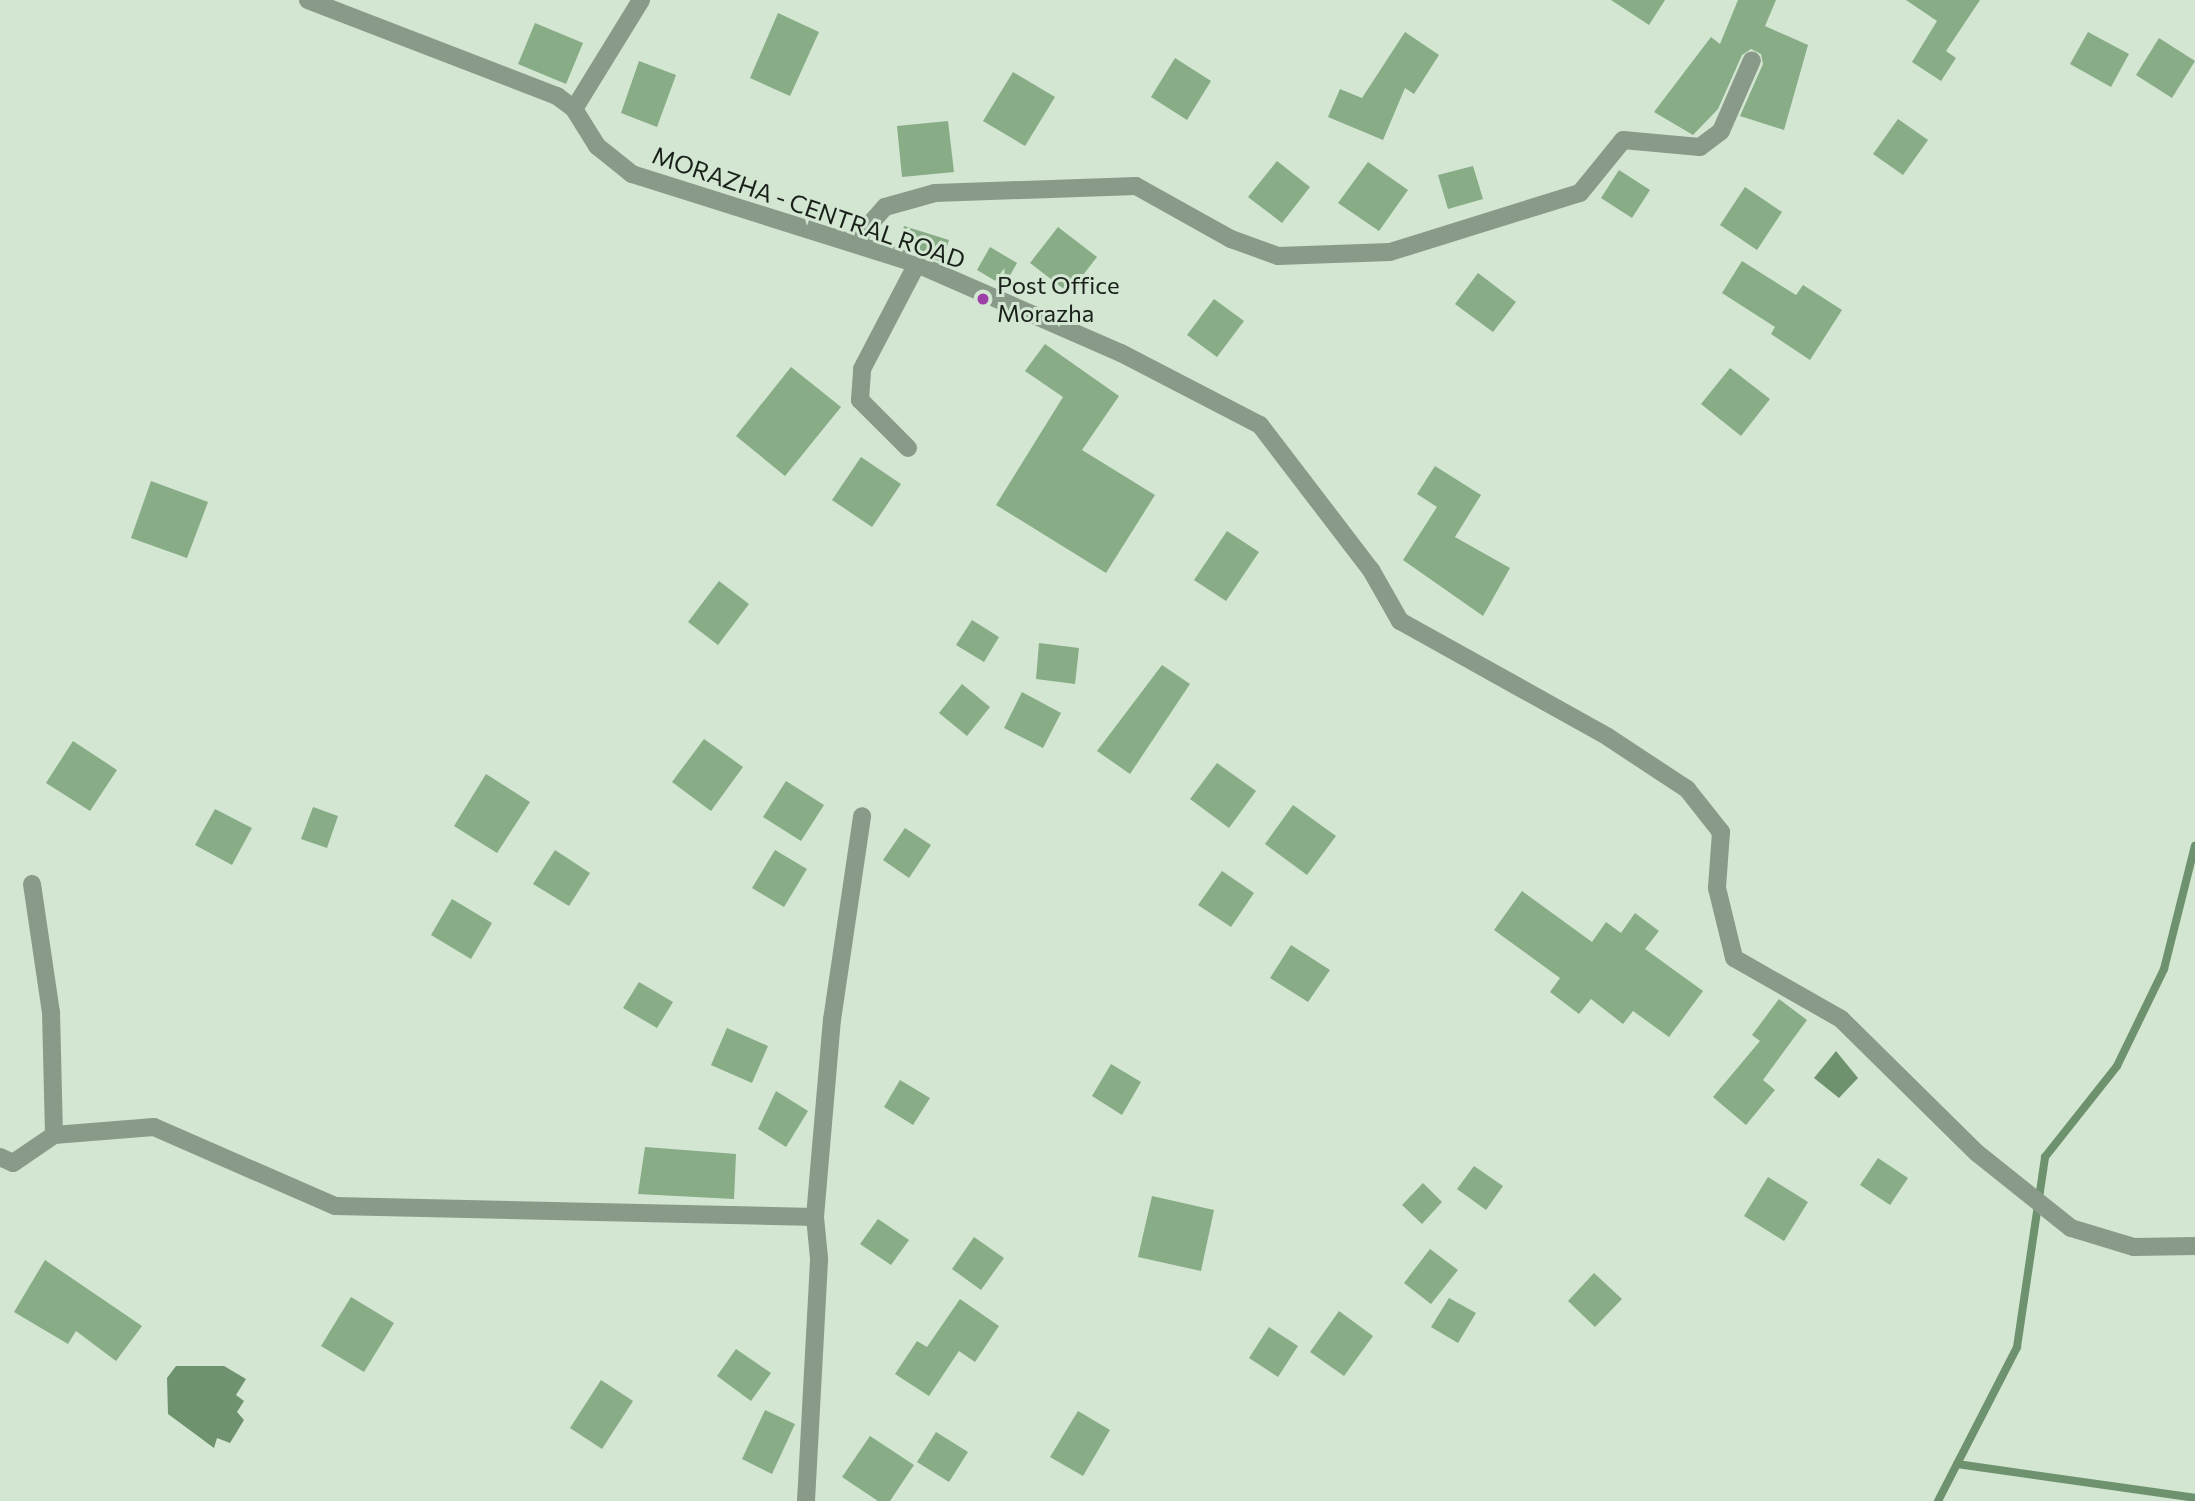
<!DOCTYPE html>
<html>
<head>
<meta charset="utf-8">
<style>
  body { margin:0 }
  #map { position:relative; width:2195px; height:1501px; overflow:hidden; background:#d3e6d2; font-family:Commissioner,sans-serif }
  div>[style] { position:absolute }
  .water>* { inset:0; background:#6e926d }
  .stream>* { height:8px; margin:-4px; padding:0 4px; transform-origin:4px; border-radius:4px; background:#6e926d }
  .building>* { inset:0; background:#87ac86 }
  .minor>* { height:18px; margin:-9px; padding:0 9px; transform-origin:9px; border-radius:9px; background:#8a9a89 }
  .dots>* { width:19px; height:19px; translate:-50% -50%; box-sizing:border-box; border:4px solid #d3e6d2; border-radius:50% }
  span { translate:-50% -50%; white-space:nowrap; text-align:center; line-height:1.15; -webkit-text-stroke:6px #d3e6d2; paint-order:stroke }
  .street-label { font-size:24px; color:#192019 }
  .poi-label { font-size:24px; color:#192019 }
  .left { translate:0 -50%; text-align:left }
</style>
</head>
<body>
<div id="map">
  <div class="water">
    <div style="clip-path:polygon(1836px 1051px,1858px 1078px,1839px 1098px,1814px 1078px)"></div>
    <div style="clip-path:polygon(176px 1366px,224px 1366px,246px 1379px,236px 1395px,244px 1401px,237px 1412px,244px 1420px,230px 1443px,217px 1438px,214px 1448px,168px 1414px,167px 1378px)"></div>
  </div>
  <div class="stream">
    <div style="left:1957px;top:1464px;width:240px;rotate:8.1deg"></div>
    <div style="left:1938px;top:1501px;width:173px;rotate:-62.8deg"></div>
    <div style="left:2017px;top:1347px;width:192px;rotate:-81.6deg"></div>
    <div style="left:2045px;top:1157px;width:116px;rotate:-51.6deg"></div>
    <div style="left:2117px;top:1066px;width:108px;rotate:-64.1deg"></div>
    <div style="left:2164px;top:969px;width:127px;rotate:-75.9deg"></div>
  </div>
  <div class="building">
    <div style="clip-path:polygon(1611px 0,1665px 0,1649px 25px)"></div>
    <div style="clip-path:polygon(1738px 0,1776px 0,1765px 26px,1808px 45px,1784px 130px,1740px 116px,1763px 64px,1761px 54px,1751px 49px,1742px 55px,1718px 109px,1693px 135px,1654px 112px,1711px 37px,1720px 44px)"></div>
    <div style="clip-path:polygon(1906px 0,1980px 0,1946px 51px,1956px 58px,1941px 81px,1912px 62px,1937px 21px)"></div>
    <div style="clip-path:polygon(778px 13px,819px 32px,790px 96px,750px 78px)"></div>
    <div style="clip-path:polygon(535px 23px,583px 43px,566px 84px,518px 64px)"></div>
    <div style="clip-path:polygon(1405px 32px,1439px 55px,1414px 94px,1405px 88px,1383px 140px,1328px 117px,1340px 89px,1362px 98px)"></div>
    <div style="clip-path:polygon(2088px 32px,2129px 54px,2111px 87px,2070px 64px)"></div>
    <div style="clip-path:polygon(2159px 38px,2195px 61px,2172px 98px,2136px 75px)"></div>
    <div style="clip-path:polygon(1175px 58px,1211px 81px,1187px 120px,1151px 97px)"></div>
    <div style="clip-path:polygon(639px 61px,676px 75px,657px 127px,621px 113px)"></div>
    <div style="clip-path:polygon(1013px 72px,1055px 97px,1025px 146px,983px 121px)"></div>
    <div style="clip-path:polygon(1898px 119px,1928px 140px,1903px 175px,1873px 154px)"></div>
    <div style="clip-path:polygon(948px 121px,954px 172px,902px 177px,897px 126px)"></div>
    <div style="clip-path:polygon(1277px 161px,1310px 187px,1282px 223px,1248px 197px)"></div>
    <div style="clip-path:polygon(1368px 162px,1408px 190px,1379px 231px,1338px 203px)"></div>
    <div style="clip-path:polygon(1473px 166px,1483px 199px,1448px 209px,1438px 175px)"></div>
    <div style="clip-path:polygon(1619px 170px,1650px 190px,1632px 218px,1601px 198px)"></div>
    <div style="clip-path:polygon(1745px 187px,1782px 212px,1757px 250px,1720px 225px)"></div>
    <div style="clip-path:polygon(904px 226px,949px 240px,942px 262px,898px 246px)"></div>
    <div style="clip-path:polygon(1058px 227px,1097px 257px,1069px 293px,1030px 263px)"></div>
    <div style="clip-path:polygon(990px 247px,1017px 263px,1004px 286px,977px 270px)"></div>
    <div style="clip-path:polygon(1742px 261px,1796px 295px,1803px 285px,1842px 310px,1810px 360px,1771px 334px,1775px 327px,1722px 293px)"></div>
    <div style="clip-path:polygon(1478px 273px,1516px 302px,1493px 332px,1455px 304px)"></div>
    <div style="clip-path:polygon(1214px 299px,1244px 321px,1217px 357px,1187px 335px)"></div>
    <div style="clip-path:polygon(1045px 344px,1119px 396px,1082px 450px,1155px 495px,1106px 573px,996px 505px,1063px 397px,1025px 371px)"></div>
    <div style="clip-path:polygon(791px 367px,841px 407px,785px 476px,736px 436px)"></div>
    <div style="clip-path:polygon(1730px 368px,1770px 399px,1741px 436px,1701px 404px)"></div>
    <div style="clip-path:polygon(861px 457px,901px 484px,872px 527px,832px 500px)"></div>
    <div style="clip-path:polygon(1435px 466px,1481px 495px,1455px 537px,1510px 568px,1483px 616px,1403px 560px,1437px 507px,1417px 494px)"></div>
    <div style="clip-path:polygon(151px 481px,208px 502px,187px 558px,131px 538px)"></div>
    <div style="clip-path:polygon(1227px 531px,1259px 552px,1226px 601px,1194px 580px)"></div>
    <div style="clip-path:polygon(719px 581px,749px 604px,718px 645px,688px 622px)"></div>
    <div style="clip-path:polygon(972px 620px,999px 637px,984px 662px,956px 645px)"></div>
    <div style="clip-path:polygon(1039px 643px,1079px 648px,1075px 684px,1036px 679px)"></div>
    <div style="clip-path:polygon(1162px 665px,1190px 684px,1130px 774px,1097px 751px)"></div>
    <div style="clip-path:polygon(962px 684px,990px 707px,967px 736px,939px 713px)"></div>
    <div style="clip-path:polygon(1022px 692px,1061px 713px,1043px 748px,1004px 728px)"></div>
    <div style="clip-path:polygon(704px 739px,743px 767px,711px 811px,672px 782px)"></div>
    <div style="clip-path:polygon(73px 741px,117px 770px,90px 811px,46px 783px)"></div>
    <div style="clip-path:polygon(1217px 763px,1256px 791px,1229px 828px,1190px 799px)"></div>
    <div style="clip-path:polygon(486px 774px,530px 802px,497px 853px,454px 826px)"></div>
    <div style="clip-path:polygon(786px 781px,824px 805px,801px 841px,763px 817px)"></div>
    <div style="clip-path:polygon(1293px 805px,1336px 836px,1307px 875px,1265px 844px)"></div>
    <div style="clip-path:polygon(313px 807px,338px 816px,327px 848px,301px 839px)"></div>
    <div style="clip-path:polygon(215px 809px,252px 828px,232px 865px,195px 845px)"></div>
    <div style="clip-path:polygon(905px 828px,931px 845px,909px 878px,883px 860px)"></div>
    <div style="clip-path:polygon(555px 850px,590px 873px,569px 906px,533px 884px)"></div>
    <div style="clip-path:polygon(775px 850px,807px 869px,784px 907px,752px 888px)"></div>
    <div style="clip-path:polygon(1222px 871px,1254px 893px,1231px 927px,1198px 905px)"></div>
    <div style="clip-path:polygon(1522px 891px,1592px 942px,1606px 922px,1621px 933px,1635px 913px,1659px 931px,1645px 949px,1703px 991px,1669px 1037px,1633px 1011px,1623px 1024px,1591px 999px,1579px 1014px,1550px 992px,1560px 978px,1494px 930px)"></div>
    <div style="clip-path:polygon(452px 899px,492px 923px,471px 959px,431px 935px)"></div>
    <div style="clip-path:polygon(1291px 945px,1330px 970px,1308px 1002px,1270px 978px)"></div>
    <div style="clip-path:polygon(639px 982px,673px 1002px,657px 1028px,623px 1008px)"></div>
    <div style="clip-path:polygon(1779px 999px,1807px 1020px,1763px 1080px,1775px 1090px,1746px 1125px,1713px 1097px,1760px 1041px,1752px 1035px)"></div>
    <div style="clip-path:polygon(727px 1028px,768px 1046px,752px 1083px,711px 1065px)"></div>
    <div style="clip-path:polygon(1111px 1064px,1141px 1082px,1122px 1115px,1092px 1096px)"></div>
    <div style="clip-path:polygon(900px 1080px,930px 1098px,913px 1125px,884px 1107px)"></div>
    <div style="clip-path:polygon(776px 1091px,808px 1111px,786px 1147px,758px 1129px)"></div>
    <div style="clip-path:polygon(645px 1147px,736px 1154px,734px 1199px,638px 1194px)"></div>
    <div style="clip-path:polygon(1878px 1158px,1908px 1178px,1890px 1205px,1860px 1185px)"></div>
    <div style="clip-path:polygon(1474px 1166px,1503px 1186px,1486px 1210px,1457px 1189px)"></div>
    <div style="clip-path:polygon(1768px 1177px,1808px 1202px,1784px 1241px,1744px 1216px)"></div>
    <div style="clip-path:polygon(1423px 1183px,1442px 1202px,1422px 1224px,1402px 1205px)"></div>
    <div style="clip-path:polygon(1152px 1196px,1214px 1210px,1201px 1271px,1138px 1257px)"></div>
    <div style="clip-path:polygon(878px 1219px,909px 1240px,891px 1265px,860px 1244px)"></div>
    <div style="clip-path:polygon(974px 1237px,1004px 1258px,981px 1290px,952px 1269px)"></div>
    <div style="clip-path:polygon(1430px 1249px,1458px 1270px,1431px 1304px,1404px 1283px)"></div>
    <div style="clip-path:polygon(45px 1260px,142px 1326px,116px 1361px,76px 1331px,68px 1344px,14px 1312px)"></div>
    <div style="clip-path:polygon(1594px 1273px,1622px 1299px,1595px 1327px,1568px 1301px)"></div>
    <div style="clip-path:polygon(351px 1297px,394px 1323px,364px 1372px,321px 1346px)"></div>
    <div style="clip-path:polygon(1449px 1298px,1476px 1313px,1458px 1343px,1431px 1327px)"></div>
    <div style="clip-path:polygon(960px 1299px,999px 1326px,975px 1362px,959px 1351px,929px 1396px,895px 1374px,917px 1341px,927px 1347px)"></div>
    <div style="clip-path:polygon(1339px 1311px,1373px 1336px,1344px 1376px,1310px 1352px)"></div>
    <div style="clip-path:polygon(1269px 1327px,1298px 1346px,1278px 1377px,1249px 1358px)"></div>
    <div style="clip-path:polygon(736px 1349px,771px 1373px,751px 1401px,717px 1376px)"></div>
    <div style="clip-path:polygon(601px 1380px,633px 1401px,602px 1449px,570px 1428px)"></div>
    <div style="clip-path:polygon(765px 1410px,795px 1424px,772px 1474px,742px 1459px)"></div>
    <div style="clip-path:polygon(1078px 1411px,1110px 1430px,1083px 1476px,1050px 1457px)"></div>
    <div style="clip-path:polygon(936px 1432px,968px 1452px,949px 1482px,917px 1462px)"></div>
    <div style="clip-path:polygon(870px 1436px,914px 1465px,890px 1501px,878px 1501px,842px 1477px)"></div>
  </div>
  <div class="minor">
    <div style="left:308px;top:0;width:267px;rotate:21.1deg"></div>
    <div style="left:557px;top:96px;width:21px;rotate:37deg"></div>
    <div style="left:574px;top:109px;width:44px;rotate:58.1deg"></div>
    <div style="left:597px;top:146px;width:45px;rotate:38.7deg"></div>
    <div style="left:632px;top:174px;width:299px;rotate:17.5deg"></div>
    <div style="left:917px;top:264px;width:223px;rotate:23.6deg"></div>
    <div style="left:1121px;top:353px;width:157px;rotate:27.4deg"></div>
    <div style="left:1260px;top:425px;width:183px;rotate:52.6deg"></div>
    <div style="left:1371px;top:570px;width:59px;rotate:60.4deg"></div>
    <div style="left:1400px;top:621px;width:238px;rotate:29.1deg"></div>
    <div style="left:1608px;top:737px;width:95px;rotate:33.4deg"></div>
    <div style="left:1687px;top:789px;width:55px;rotate:51.7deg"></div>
    <div style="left:1721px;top:832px;width:56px;rotate:94.1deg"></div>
    <div style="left:1717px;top:888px;width:72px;rotate:76.3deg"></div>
    <div style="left:1734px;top:958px;width:123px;rotate:29.7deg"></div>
    <div style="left:1841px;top:1019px;width:191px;rotate:44.6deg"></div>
    <div style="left:1977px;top:1153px;width:120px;rotate:38.6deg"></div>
    <div style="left:2071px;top:1228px;width:66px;rotate:16.8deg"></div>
    <div style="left:2134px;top:1247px;width:61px;rotate:-0.9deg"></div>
    <div style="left:574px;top:109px;width:128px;rotate:-58.4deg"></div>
    <div style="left:853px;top:243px;width:48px;rotate:-48.4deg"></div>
    <div style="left:885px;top:207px;width:52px;rotate:-15.6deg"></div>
    <div style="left:935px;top:193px;width:201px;rotate:-2deg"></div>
    <div style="left:1136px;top:186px;width:109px;rotate:29.2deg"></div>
    <div style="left:1231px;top:239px;width:50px;rotate:19.9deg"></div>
    <div style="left:1278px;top:256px;width:112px;rotate:-2deg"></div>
    <div style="left:1390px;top:252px;width:199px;rotate:-17.3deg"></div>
    <div style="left:1580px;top:193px;width:68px;rotate:-50.9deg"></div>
    <div style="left:1623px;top:140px;width:77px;rotate:5.2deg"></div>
    <div style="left:1700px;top:147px;width:26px;rotate:-37deg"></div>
    <div style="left:1721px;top:131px;width:77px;rotate:-66.4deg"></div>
    <div style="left:908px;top:448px;width:68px;rotate:-135deg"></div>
    <div style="left:860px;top:400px;width:31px;rotate:-86deg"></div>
    <div style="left:862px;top:369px;width:119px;rotate:-62.4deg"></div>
    <div style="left:32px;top:884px;width:129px;rotate:81.6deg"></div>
    <div style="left:51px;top:1012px;width:123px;rotate:88.6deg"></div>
    <div style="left:0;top:1157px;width:14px;rotate:25deg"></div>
    <div style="left:13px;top:1163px;width:50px;rotate:-34.3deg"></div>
    <div style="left:54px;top:1135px;width:100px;rotate:-4.6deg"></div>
    <div style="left:154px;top:1127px;width:197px;rotate:23.6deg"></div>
    <div style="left:335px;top:1206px;width:480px;rotate:1.3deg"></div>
    <div style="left:806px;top:1501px;width:243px;rotate:-86.9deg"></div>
    <div style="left:819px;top:1258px;width:41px;rotate:-95.6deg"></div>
    <div style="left:815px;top:1217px;width:198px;rotate:-85.1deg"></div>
    <div style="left:832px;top:1020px;width:206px;rotate:-81.6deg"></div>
  </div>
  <div class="dots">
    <div style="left:983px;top:299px;background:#9e3fa7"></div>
  </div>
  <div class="street-label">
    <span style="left:809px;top:207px;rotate:19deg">MORAZHA - CENTRAL ROAD</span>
  </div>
  <div class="poi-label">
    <span class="left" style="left:997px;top:299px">Post Office<br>Morazha</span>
  </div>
</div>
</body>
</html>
